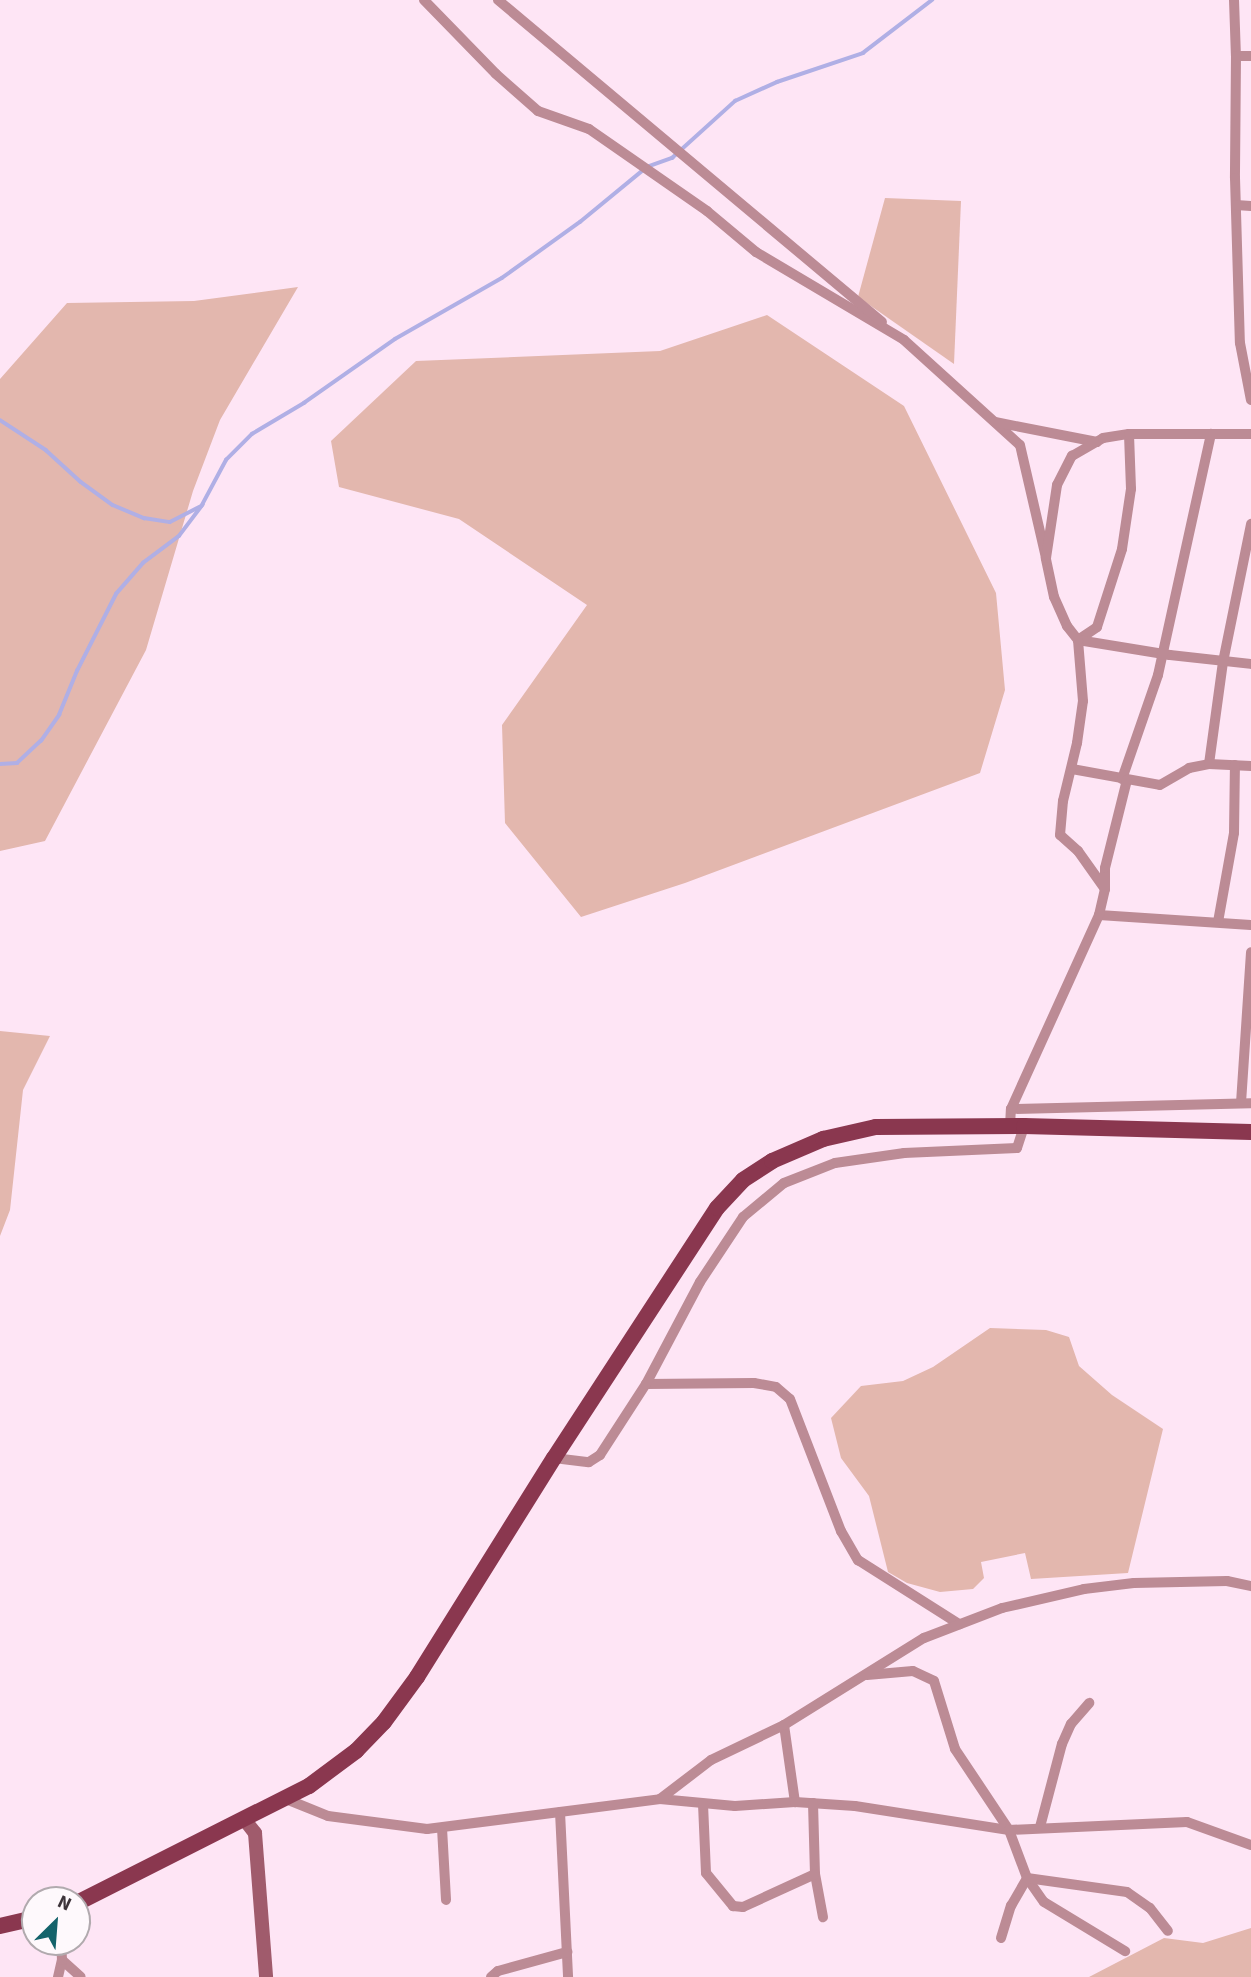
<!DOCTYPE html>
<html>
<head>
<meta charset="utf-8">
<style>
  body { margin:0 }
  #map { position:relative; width:1251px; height:1977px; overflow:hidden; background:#fee5f5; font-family:"Source Sans 3",sans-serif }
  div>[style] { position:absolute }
  .green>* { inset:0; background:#e3b7ae }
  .stream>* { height:3.5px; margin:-1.75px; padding:0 1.75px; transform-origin:1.75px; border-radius:1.75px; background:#b0afe5 }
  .street>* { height:10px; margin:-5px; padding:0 5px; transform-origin:5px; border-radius:5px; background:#bc8b95 }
  .secondary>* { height:14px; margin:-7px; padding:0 7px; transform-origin:7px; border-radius:7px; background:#a05b6c }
  .primary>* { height:16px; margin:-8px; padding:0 8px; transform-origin:8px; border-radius:8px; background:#8a374f }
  span { translate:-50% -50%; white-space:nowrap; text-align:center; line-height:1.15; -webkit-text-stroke:7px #fef9fc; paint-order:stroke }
  .north { position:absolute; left:21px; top:1886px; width:70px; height:70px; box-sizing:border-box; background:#fef9fc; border:2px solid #b1aaae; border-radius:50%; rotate:25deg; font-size:19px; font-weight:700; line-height:28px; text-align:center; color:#3d343a }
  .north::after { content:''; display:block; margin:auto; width:24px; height:32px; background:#14636b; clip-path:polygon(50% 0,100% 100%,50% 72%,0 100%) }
</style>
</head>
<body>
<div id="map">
  <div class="green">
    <div style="clip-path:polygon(885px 198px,961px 201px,954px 364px,858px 297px)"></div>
    <div style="clip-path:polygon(298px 287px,220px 420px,193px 491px,146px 650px,45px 841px,0 851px,0 379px,67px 303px,194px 301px)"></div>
    <div style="clip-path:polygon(767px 315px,904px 406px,996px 593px,1005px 690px,980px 773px,685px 883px,581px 917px,505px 823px,502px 725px,587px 605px,459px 519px,339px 487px,331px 441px,416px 361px,660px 351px)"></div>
    <div style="clip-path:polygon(0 1031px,50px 1036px,23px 1090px,10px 1210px,0 1236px)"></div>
    <div style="clip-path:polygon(990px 1328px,1046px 1330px,1069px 1337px,1079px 1366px,1112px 1395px,1163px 1429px,1128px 1573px,1031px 1579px,1025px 1553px,981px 1562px,984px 1578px,973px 1589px,940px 1592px,907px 1583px,888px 1572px,869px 1496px,841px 1458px,831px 1418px,861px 1386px,903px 1381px,933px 1367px)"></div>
    <div style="clip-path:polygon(1251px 1928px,1251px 1977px,1089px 1977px,1164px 1938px,1203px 1943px)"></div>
  </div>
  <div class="stream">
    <div style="left:0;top:420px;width:55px;rotate:33.1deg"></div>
    <div style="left:46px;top:450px;width:47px;rotate:42.4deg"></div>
    <div style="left:81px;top:482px;width:39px;rotate:36deg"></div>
    <div style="left:113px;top:505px;width:34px;rotate:23deg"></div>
    <div style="left:144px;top:518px;width:26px;rotate:9deg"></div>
    <div style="left:170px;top:522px;width:35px;rotate:-27deg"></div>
    <div style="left:0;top:764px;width:17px;rotate:-3deg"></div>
    <div style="left:17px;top:763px;width:33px;rotate:-43deg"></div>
    <div style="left:41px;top:741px;width:32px;rotate:-55deg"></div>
    <div style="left:59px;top:715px;width:48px;rotate:-67.8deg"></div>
    <div style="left:77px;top:671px;width:86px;rotate:-63.1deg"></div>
    <div style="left:116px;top:594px;width:41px;rotate:-48.9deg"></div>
    <div style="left:143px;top:563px;width:45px;rotate:-36.9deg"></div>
    <div style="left:179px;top:536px;width:39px;rotate:-53deg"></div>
    <div style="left:202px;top:505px;width:51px;rotate:-61.9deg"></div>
    <div style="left:226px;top:460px;width:37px;rotate:-45deg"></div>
    <div style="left:252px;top:434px;width:61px;rotate:-30.8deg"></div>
    <div style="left:304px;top:403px;width:111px;rotate:-35.1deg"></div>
    <div style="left:395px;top:339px;width:123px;rotate:-29.7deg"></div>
    <div style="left:502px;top:278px;width:96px;rotate:-35.7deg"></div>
    <div style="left:580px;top:222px;width:87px;rotate:-39.4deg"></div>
    <div style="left:647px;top:167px;width:27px;rotate:-20deg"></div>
    <div style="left:672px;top:158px;width:85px;rotate:-42.1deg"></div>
    <div style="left:735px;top:101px;width:46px;rotate:-24.3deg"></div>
    <div style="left:777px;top:82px;width:91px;rotate:-18.6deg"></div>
    <div style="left:863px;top:53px;width:87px;rotate:-37.5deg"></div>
  </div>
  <div class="street">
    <div style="left:424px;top:0;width:103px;rotate:45.8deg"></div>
    <div style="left:496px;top:74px;width:56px;rotate:41.4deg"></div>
    <div style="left:538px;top:111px;width:54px;rotate:19.4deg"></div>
    <div style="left:589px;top:129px;width:144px;rotate:34.8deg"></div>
    <div style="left:707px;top:211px;width:64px;rotate:39.9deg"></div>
    <div style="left:756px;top:252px;width:172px;rotate:30.7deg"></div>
    <div style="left:904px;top:340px;width:156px;rotate:42.2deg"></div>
    <div style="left:1020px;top:445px;width:116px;rotate:77deg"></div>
    <div style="left:498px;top:0;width:501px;rotate:39.98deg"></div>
    <div style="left:1234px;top:0;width:56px;rotate:88deg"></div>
    <div style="left:1251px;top:56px;width:15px;rotate:180deg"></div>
    <div style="left:1236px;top:56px;width:122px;rotate:90.5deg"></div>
    <div style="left:1235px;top:178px;width:165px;rotate:88.3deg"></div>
    <div style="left:1240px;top:343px;width:58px;rotate:79.1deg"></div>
    <div style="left:1236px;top:205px;width:15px;rotate:4deg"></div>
    <div style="left:995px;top:422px;width:104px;rotate:11.1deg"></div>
    <div style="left:1078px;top:640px;width:23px;rotate:-34deg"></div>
    <div style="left:1097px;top:627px;width:82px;rotate:-72.2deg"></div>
    <div style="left:1122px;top:549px;width:61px;rotate:-81.5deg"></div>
    <div style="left:1131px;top:489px;width:55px;rotate:-92.1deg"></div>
    <div style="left:1078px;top:640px;width:93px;rotate:9.3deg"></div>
    <div style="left:1170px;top:655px;width:81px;rotate:6.3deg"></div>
    <div style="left:1209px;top:764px;width:103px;rotate:-82.2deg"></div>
    <div style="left:1223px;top:662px;width:141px;rotate:-78.5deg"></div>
    <div style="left:1072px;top:769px;width:89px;rotate:10.3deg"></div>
    <div style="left:1160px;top:785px;width:34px;rotate:-30deg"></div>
    <div style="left:1189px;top:768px;width:20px;rotate:-11deg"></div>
    <div style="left:1209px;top:764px;width:42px;rotate:2.7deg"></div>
    <div style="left:1122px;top:779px;width:110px;rotate:-70.9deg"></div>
    <div style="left:1158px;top:675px;width:247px;rotate:-77.6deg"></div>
    <div style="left:1105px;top:889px;width:47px;rotate:-125.4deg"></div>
    <div style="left:1078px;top:851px;width:24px;rotate:-138deg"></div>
    <div style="left:1060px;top:835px;width:34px;rotate:-85deg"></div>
    <div style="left:1063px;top:801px;width:60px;rotate:-76.4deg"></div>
    <div style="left:1077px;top:743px;width:42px;rotate:-81.9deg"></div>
    <div style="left:1083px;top:701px;width:61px;rotate:-94.7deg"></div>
    <div style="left:1078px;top:640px;width:18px;rotate:-128deg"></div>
    <div style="left:1067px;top:626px;width:32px;rotate:-114deg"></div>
    <div style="left:1054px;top:597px;width:40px;rotate:-102deg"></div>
    <div style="left:1046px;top:558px;width:74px;rotate:-81.4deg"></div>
    <div style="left:1057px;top:485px;width:33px;rotate:-63deg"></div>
    <div style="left:1072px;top:456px;width:36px;rotate:-30deg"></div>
    <div style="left:1103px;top:438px;width:26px;rotate:-9deg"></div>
    <div style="left:1129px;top:434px;width:122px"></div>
    <div style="left:1099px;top:915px;width:152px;rotate:3.8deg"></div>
    <div style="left:1218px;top:922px;width:90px;rotate:-79.8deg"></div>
    <div style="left:1234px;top:833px;width:68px;rotate:-89.2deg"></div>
    <div style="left:1241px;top:1103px;width:151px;rotate:-86.2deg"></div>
    <div style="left:1011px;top:1109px;width:240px;rotate:-1.4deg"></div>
    <div style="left:1010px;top:1126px;width:17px;rotate:-87deg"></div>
    <div style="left:1011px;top:1109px;width:213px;rotate:-65.6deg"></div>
    <div style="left:1099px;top:915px;width:27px;rotate:-77deg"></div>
    <div style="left:1105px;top:889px;width:21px;rotate:-90deg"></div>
    <div style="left:1105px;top:868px;width:91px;rotate:-76deg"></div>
    <div style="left:646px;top:1384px;width:108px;rotate:-0.5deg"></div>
    <div style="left:754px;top:1383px;width:22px;rotate:10deg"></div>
    <div style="left:776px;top:1387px;width:18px;rotate:41deg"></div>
    <div style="left:790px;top:1399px;width:142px;rotate:68.9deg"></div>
    <div style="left:841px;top:1531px;width:34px;rotate:60deg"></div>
    <div style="left:858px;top:1560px;width:120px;rotate:32.4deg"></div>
    <div style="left:554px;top:1458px;width:35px;rotate:7deg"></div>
    <div style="left:589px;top:1462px;width:13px;rotate:-32deg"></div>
    <div style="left:600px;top:1455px;width:85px;rotate:-57.1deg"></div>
    <div style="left:646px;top:1384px;width:115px;rotate:-62.1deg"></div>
    <div style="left:700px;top:1282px;width:78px;rotate:-56.5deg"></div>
    <div style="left:743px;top:1217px;width:53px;rotate:-39.7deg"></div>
    <div style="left:784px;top:1183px;width:55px;rotate:-21.4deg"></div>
    <div style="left:835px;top:1163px;width:70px;rotate:-8.2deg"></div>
    <div style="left:904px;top:1153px;width:113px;rotate:-2.5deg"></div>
    <div style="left:1017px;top:1148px;width:23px;rotate:-72deg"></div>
    <div style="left:867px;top:1675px;width:46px;rotate:-5deg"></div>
    <div style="left:913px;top:1671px;width:23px;rotate:25deg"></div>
    <div style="left:934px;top:1681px;width:71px;rotate:72.8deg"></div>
    <div style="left:955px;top:1749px;width:97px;rotate:56.3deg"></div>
    <div style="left:1009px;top:1830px;width:51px;rotate:69.4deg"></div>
    <div style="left:1027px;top:1878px;width:29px;rotate:55deg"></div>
    <div style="left:1044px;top:1902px;width:95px;rotate:31.2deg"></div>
    <div style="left:784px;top:1725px;width:78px;rotate:81.9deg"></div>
    <div style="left:286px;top:1799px;width:45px;rotate:22deg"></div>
    <div style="left:328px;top:1816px;width:100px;rotate:7.5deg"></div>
    <div style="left:427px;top:1829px;width:235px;rotate:-7.3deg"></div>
    <div style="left:660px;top:1799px;width:75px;rotate:5.3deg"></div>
    <div style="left:735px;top:1806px;width:60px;rotate:-3.8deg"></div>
    <div style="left:795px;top:1802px;width:60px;rotate:3.8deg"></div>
    <div style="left:855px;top:1806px;width:156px;rotate:8.9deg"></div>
    <div style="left:1009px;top:1830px;width:178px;rotate:-2.6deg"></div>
    <div style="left:1187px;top:1822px;width:68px;rotate:19.8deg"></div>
    <div style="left:660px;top:1799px;width:64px;rotate:-37.4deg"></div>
    <div style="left:711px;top:1760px;width:81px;rotate:-25.6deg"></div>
    <div style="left:784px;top:1725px;width:165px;rotate:-31.9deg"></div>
    <div style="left:924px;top:1638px;width:84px;rotate:-21deg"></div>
    <div style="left:1002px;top:1608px;width:84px;rotate:-13deg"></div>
    <div style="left:1084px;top:1589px;width:50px;rotate:-6.8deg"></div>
    <div style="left:1134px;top:1583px;width:93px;rotate:-1.2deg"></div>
    <div style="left:1227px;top:1581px;width:25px;rotate:12deg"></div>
    <div style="left:813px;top:1803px;width:71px;rotate:88.4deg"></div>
    <div style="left:815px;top:1874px;width:44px;rotate:79.5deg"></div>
    <div style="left:703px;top:1804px;width:69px;rotate:87.5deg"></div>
    <div style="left:706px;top:1873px;width:43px;rotate:50.7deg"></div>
    <div style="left:733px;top:1906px;width:10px;rotate:6deg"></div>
    <div style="left:743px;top:1907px;width:79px;rotate:-24.6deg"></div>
    <div style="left:560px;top:1812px;width:165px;rotate:87.2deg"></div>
    <div style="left:1040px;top:1827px;width:86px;rotate:-75.2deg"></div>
    <div style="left:1062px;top:1744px;width:22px;rotate:-66deg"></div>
    <div style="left:1071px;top:1724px;width:28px;rotate:-49deg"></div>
    <div style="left:442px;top:1828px;width:72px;rotate:86.8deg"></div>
    <div style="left:1001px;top:1938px;width:34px;rotate:-73deg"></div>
    <div style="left:1011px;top:1906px;width:32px;rotate:-60deg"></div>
    <div style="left:1027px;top:1878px;width:101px;rotate:8deg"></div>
    <div style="left:1127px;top:1892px;width:28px;rotate:35deg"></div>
    <div style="left:1150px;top:1908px;width:29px;rotate:52deg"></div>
    <div style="left:62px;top:1960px;width:25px;rotate:42deg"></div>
    <div style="left:58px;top:1977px;width:17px;rotate:-77deg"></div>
    <div style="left:62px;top:1960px;width:18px;rotate:-93deg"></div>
    <div style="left:491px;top:1977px;width:9px;rotate:-41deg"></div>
    <div style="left:498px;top:1971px;width:72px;rotate:-15.4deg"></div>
  </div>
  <div class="secondary">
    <div style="left:244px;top:1819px;width:18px;rotate:52deg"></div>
    <div style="left:255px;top:1833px;width:144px;rotate:85.6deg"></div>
  </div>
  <div class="primary">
    <div style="left:77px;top:1903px;width:260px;rotate:-26.8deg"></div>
    <div style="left:309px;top:1786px;width:59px;rotate:-36.7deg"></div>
    <div style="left:356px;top:1751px;width:40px;rotate:-46deg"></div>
    <div style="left:384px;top:1722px;width:56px;rotate:-53.7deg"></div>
    <div style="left:417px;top:1677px;width:258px;rotate:-58deg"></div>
    <div style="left:554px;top:1458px;width:298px;rotate:-56.9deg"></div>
    <div style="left:717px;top:1208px;width:38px;rotate:-47deg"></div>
    <div style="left:743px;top:1180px;width:35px;rotate:-33deg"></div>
    <div style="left:772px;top:1161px;width:56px;rotate:-23.3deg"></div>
    <div style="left:823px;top:1139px;width:54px;rotate:-12.8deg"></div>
    <div style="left:876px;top:1127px;width:148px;rotate:-0.4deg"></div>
    <div style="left:1024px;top:1126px;width:227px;rotate:1.5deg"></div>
    <div style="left:0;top:1926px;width:36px;rotate:-13deg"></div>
  </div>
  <div class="north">N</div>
</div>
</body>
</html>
